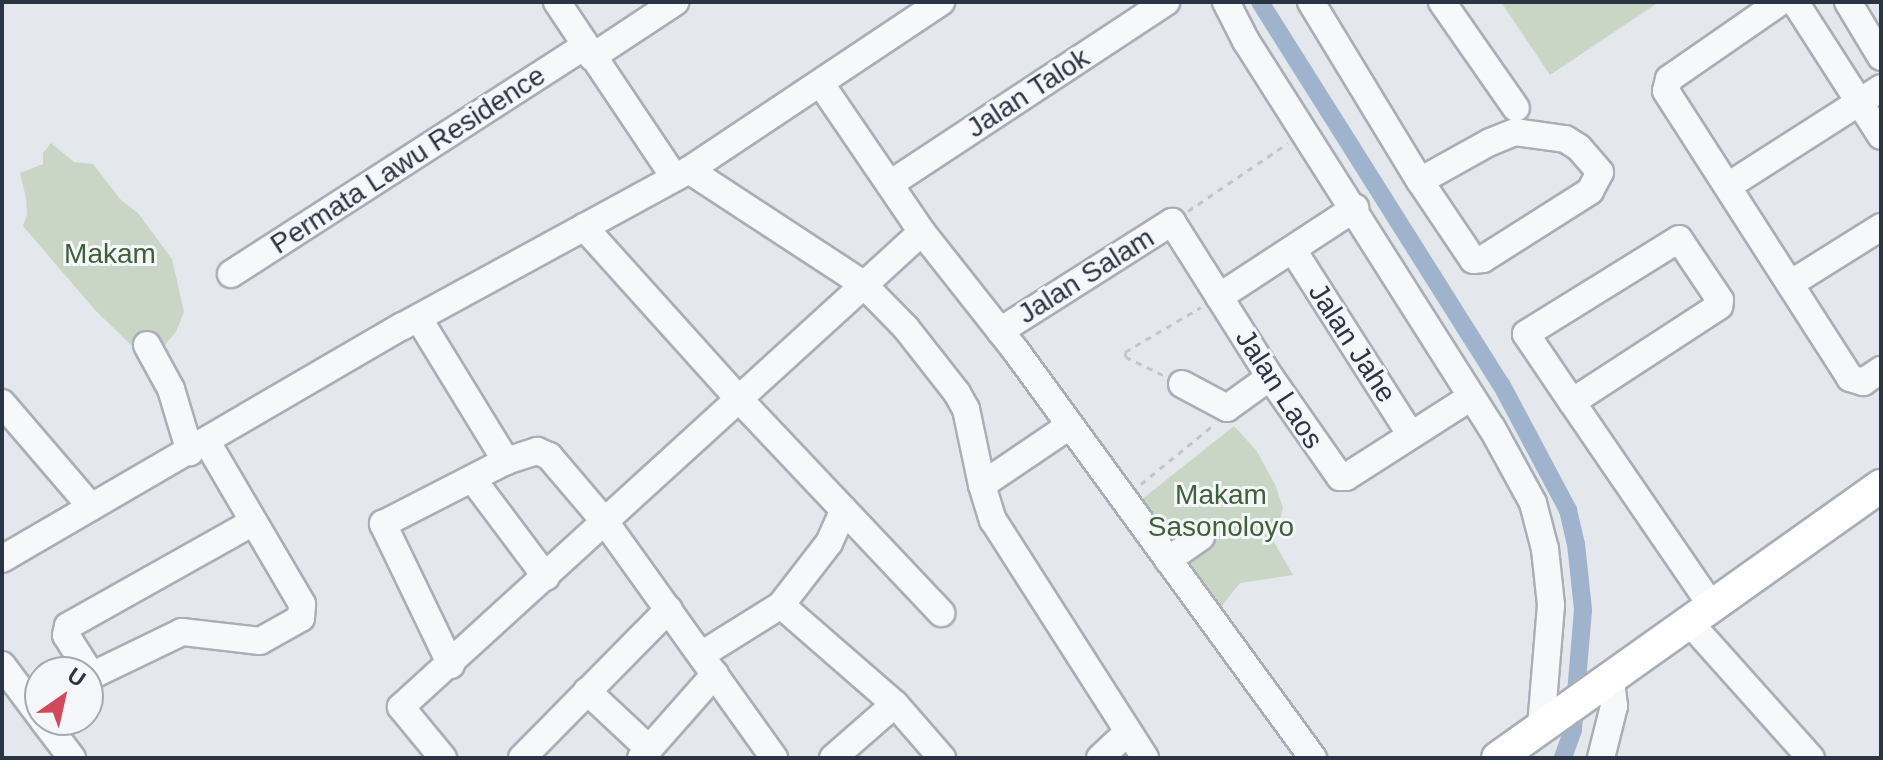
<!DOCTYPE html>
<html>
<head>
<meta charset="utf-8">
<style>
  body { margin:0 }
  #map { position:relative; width:1883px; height:760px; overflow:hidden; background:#e4e7ec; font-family:Helvetica,sans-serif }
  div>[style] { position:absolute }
  .green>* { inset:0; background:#c9d6c5 }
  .canal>* { height:18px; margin:-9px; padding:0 9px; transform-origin:9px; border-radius:9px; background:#9fb4cc }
  .path>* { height:3px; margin-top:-1.5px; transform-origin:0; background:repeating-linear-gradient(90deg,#c2c5cb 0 6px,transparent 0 12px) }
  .roads { filter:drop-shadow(2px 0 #a9aeb7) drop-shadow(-2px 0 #a9aeb7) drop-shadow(0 2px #a9aeb7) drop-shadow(0 -2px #a9aeb7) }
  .minor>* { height:26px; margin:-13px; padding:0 13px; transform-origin:13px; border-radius:13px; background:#f7f8fa }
  .major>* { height:32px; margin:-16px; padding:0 16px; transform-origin:16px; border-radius:16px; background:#fff }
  span { translate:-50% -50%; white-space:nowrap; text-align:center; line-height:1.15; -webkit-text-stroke:6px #f4f6f9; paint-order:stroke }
  .street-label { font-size:28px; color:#2b3445 }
  .park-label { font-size:28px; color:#3f6138 }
  .frame { position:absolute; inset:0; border:4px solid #2b3445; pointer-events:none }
  .north { position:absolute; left:24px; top:656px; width:80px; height:80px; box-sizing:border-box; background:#f4f6f9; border:2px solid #a4a8b1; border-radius:50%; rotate:34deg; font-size:22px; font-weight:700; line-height:32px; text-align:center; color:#2b3445 }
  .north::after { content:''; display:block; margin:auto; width:28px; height:36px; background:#d1495b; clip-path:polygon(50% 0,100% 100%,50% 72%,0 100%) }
</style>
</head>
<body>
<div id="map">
  <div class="green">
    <div style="clip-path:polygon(1501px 2px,1659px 2px,1550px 75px)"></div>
    <div style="clip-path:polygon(51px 143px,74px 162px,93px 164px,121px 200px,138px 213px,172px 259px,184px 312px,176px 332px,162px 348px,135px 349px,95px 310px,23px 226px,27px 215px,26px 198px,20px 173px,43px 164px,43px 153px)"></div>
    <div style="clip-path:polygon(1234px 426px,1256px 450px,1275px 484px,1283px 508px,1274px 542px,1293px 575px,1240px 583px,1218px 611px,1141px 500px)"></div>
  </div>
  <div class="canal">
    <div style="left:1260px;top:2px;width:452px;rotate:57.8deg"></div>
    <div style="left:1501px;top:384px;width:143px;rotate:62deg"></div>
    <div style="left:1568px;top:510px;width:35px;rotate:77deg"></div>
    <div style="left:1576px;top:544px;width:66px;rotate:83.9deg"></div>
    <div style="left:1583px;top:610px;width:120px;rotate:94.8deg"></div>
    <div style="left:1573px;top:730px;width:30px;rotate:110deg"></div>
  </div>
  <div class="path">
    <div style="left:1188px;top:211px;width:121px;rotate:-34.2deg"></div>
    <div style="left:1163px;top:375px;width:41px;rotate:-154.1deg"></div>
    <div style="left:1126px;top:357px;width:5px;rotate:-101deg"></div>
    <div style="left:1125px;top:352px;width:88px;rotate:-30.6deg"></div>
    <div style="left:1141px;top:484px;width:92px;rotate:-39.2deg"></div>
  </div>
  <div class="roads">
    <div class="minor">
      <div style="left:557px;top:2px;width:211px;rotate:56.2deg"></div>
      <div style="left:1226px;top:2px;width:44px;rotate:62.9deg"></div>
      <div style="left:1246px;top:41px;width:459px;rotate:57.6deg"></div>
      <div style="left:1492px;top:428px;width:85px;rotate:61.3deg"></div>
      <div style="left:1533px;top:503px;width:48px;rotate:75.4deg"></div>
      <div style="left:1545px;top:549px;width:56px;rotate:83.9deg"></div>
      <div style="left:1551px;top:605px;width:122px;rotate:94.7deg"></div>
      <div style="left:1311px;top:2px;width:210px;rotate:58.7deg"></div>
      <div style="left:1420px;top:181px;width:95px;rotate:56.1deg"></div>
      <div style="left:1473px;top:260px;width:10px;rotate:-6deg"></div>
      <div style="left:1483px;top:259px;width:127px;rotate:-32.4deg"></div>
      <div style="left:1590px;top:191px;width:21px;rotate:-62deg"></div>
      <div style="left:1600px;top:172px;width:33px;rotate:-131deg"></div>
      <div style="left:1578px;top:147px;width:15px;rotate:-148deg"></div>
      <div style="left:1565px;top:139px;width:50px;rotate:-172deg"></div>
      <div style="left:1515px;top:132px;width:27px;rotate:158deg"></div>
      <div style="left:1490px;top:142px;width:80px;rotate:150.9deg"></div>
      <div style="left:1442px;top:2px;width:129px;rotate:55.1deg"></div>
      <div style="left:1780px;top:2px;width:135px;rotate:145.3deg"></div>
      <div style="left:1669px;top:79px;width:12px;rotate:104deg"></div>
      <div style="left:1666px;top:91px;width:341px;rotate:57.3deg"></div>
      <div style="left:1850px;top:378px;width:14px;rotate:17deg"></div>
      <div style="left:1863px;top:382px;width:22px;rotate:-34deg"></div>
      <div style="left:1795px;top:2px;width:159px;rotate:57.3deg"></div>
      <div style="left:1848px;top:2px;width:64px;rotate:59deg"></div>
      <div style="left:592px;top:57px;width:100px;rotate:-33.5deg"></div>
      <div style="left:821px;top:84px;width:179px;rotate:55.7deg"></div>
      <div style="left:922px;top:232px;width:152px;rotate:51.7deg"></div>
      <div style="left:1016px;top:351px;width:504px;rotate:53.88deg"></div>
      <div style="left:689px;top:170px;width:207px;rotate:33.2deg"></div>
      <div style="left:862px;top:283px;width:63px;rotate:45.6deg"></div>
      <div style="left:906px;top:328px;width:83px;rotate:51.9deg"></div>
      <div style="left:957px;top:393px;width:18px;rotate:61deg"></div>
      <div style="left:966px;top:409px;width:78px;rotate:78.1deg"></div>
      <div style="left:982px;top:485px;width:37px;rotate:73deg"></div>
      <div style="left:993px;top:520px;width:282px;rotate:57.4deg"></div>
      <div style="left:890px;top:184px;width:331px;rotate:-33.4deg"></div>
      <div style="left:1728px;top:186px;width:182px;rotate:-32.6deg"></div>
      <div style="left:584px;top:227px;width:230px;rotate:48deg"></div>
      <div style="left:738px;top:398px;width:296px;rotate:46.6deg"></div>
      <div style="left:1293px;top:250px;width:219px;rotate:57.5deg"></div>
      <div style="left:231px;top:274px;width:421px;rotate:-32.8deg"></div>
      <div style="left:1790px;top:284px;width:107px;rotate:-32.1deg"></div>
      <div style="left:1219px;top:297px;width:163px;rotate:-33.2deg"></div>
      <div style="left:419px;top:319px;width:167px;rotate:58.5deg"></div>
      <div style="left:506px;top:461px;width:33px;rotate:-18deg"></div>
      <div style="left:537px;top:451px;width:13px;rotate:23deg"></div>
      <div style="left:549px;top:456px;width:88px;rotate:49.6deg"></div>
      <div style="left:606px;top:523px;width:289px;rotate:54.4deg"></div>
      <div style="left:1000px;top:331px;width:204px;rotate:-32.4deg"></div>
      <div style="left:1172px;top:222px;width:183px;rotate:57.7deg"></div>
      <div style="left:1270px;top:377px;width:122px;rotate:55deg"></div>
      <div style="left:1340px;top:477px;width:6px"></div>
      <div style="left:1346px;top:477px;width:148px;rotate:-32.6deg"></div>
      <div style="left:147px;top:345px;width:50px;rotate:61.4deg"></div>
      <div style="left:171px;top:389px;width:66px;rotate:73.2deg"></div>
      <div style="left:1182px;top:384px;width:51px;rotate:28.1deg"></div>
      <div style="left:1227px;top:408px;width:53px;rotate:-35.8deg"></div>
      <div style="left:1572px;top:402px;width:176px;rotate:-33.1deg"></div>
      <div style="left:1719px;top:306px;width:6px;rotate:-81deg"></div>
      <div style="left:1720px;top:300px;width:73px;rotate:-123.9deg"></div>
      <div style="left:1679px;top:239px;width:180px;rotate:148.2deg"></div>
      <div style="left:1526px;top:334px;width:82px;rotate:55.9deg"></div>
      <div style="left:1572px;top:402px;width:250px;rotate:55.6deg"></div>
      <div style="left:2px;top:403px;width:137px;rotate:49.4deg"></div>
      <div style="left:207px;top:442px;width:188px;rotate:59.6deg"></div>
      <div style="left:302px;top:604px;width:14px;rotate:94deg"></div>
      <div style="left:301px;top:618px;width:47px;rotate:150.7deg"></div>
      <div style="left:260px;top:641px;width:79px;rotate:-173.4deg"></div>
      <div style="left:182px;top:632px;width:94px;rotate:154.2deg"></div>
      <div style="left:97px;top:673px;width:9px;rotate:-162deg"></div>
      <div style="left:88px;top:670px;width:41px;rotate:-122.2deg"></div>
      <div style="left:66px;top:635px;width:9px;rotate:-77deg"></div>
      <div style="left:68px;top:626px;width:212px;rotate:-29.3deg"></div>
      <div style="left:474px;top:481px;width:120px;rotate:53.1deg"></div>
      <div style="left:982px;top:485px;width:105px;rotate:-34.1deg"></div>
      <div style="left:2px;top:559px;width:464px;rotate:-30.2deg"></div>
      <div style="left:403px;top:326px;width:326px;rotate:-28.6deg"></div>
      <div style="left:689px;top:170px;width:303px;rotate:-33.7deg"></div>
      <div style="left:1168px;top:560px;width:40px;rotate:-34.9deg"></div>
      <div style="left:781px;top:605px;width:151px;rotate:41deg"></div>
      <div style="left:895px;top:704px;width:72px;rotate:49deg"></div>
      <div style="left:1691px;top:624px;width:180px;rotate:48.2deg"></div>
      <div style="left:701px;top:655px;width:94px;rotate:-32deg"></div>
      <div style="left:781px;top:605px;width:78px;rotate:-52.3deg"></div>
      <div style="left:829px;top:543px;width:36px;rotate:-66deg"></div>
      <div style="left:2px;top:665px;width:64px;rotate:53.3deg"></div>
      <div style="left:451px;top:665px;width:157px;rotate:-115.7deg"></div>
      <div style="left:383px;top:524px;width:138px;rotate:-27.1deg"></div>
      <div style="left:587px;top:691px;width:85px;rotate:43.1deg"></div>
      <div style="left:43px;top:720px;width:48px;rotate:52.7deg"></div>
      <div style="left:443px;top:758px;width:66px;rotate:-129.5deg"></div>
      <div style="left:401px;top:707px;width:705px;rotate:-42.36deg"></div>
      <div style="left:522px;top:758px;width:209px;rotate:-45.4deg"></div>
      <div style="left:641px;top:758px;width:112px;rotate:-48.6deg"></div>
      <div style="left:833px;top:758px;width:82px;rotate:-41.1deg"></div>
      <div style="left:1100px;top:758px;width:38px;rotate:-43deg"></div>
      <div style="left:1601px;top:758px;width:54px;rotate:-76deg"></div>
      <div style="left:1614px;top:706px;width:26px;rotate:-97deg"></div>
    </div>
    <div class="major">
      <div style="left:1498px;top:758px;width:470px;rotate:-35.4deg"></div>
    </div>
  </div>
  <div class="street-label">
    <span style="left:1028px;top:93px;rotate:-33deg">Jalan Talok</span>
    <span style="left:408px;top:160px;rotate:-33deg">Permata Lawu Residence</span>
    <span style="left:1086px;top:276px;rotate:-32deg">Jalan Salam</span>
    <span style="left:1352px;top:343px;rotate:57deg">Jalan Jahe</span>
    <span style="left:1279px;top:389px;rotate:57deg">Jalan Laos</span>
  </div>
  <div class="park-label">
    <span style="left:110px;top:254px">Makam</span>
    <span style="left:1221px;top:511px">Makam<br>Sasonoloyo</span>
  </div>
  <div class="frame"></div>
  <div class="north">U</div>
</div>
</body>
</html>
